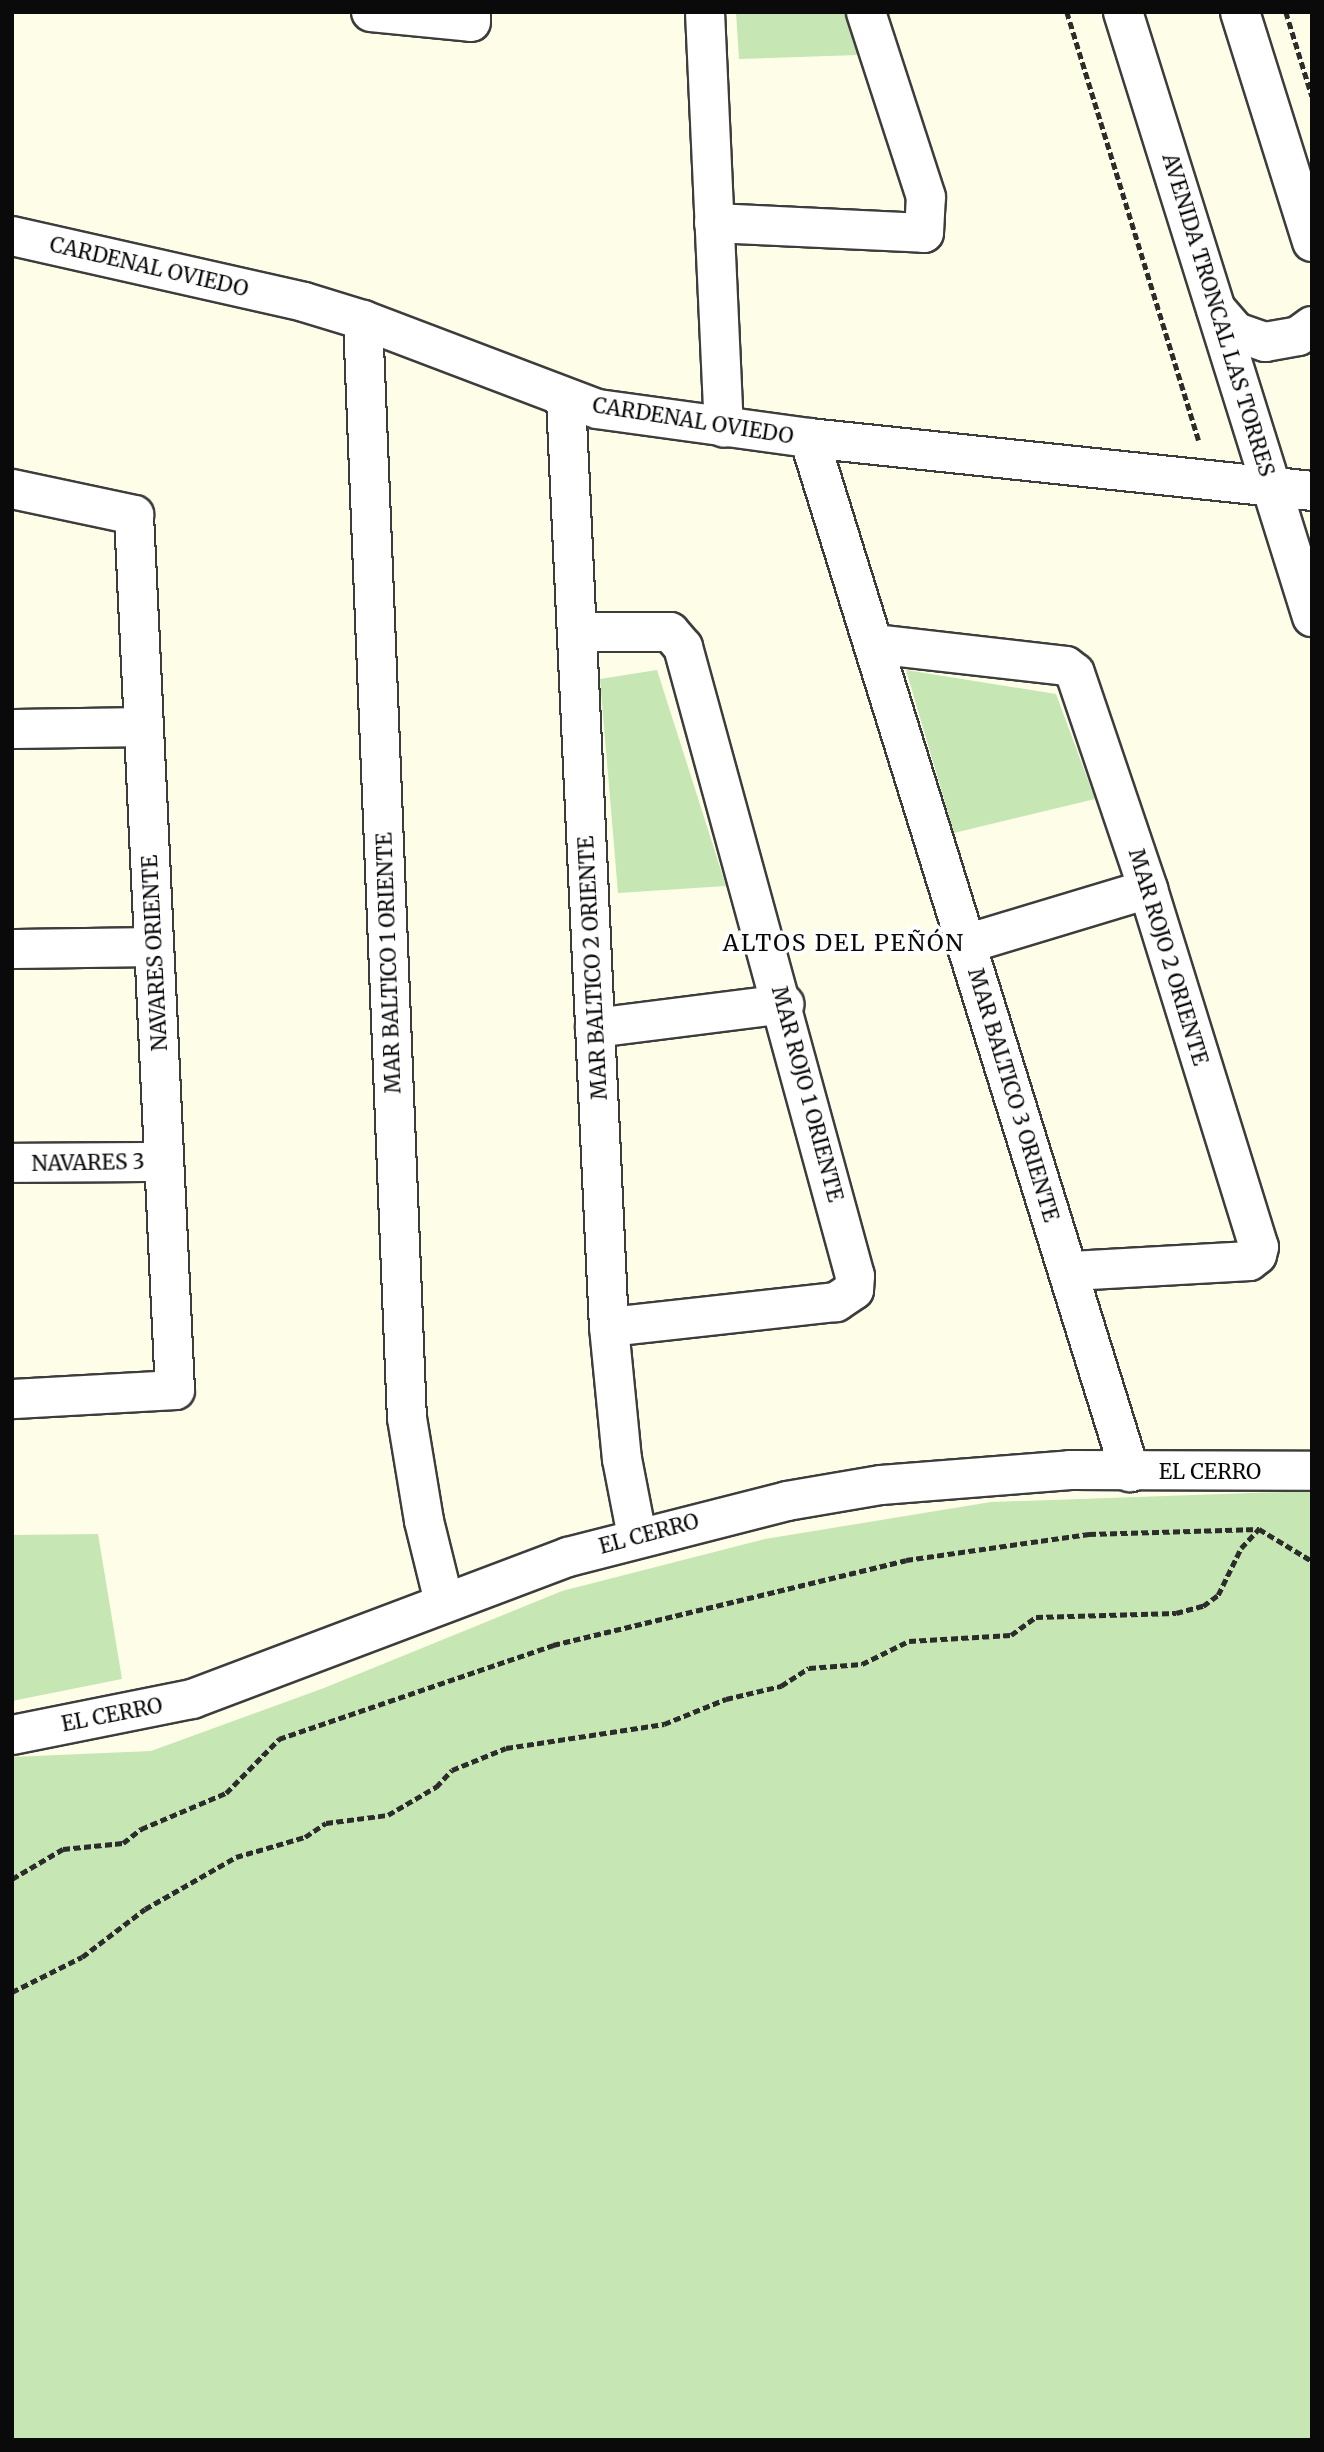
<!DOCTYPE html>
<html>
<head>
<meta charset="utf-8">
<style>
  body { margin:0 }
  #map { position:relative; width:1324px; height:2452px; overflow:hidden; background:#fefee8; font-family:Merriweather,serif }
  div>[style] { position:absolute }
  .green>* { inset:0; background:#c6e6b4 }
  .path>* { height:4.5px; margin-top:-2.25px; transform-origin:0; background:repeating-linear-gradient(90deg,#2c2c2c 0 7px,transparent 0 10.5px) }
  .roads { filter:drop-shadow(2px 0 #3d3d3d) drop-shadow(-2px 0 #3d3d3d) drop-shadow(0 2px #3d3d3d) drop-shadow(0 -2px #3d3d3d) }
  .minor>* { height:38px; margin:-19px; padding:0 19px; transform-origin:19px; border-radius:19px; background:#fff }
  .tertiary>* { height:38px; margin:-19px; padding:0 19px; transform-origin:19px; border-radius:19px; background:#fff }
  span { translate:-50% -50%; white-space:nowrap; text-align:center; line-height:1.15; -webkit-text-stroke:7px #fff; paint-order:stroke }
  .street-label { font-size:21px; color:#0a0a0a }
  .neighbourhood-label { font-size:23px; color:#0a0a0a; letter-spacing:2px }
  .frame { position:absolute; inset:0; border:14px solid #0a0a0a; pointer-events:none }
</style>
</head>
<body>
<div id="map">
  <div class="green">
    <div style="clip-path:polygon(736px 12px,844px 12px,858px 55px,739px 59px)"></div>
    <div style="clip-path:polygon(657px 670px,726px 886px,618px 893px,600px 679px)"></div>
    <div style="clip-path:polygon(906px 670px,1056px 694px,1095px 799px,954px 833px)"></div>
    <div style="clip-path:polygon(1312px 1491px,1312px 2440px,12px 2440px,12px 1757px,151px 1751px,324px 1688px,562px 1591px,765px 1539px,991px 1502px)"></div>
    <div style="clip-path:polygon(98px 1534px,122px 1679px,12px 1701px,12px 1535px)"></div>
  </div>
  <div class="path">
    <div style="left:1067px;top:12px;width:448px;rotate:72.9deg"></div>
    <div style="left:1286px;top:12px;width:88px;rotate:72.8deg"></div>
    <div style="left:12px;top:1879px;width:59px;rotate:-30.5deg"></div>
    <div style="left:63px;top:1849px;width:60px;rotate:-5.7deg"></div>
    <div style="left:123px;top:1843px;width:23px;rotate:-38deg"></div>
    <div style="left:141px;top:1829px;width:92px;rotate:-23deg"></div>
    <div style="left:226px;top:1793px;width:76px;rotate:-45.5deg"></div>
    <div style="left:279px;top:1739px;width:290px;rotate:-18.9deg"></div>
    <div style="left:553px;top:1645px;width:363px;rotate:-13.5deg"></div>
    <div style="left:906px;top:1560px;width:185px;rotate:-8.1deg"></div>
    <div style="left:1089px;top:1534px;width:170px;rotate:-1.7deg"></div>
    <div style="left:1259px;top:1529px;width:62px;rotate:31.1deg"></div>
    <div style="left:12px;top:1992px;width:78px;rotate:-26.6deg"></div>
    <div style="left:82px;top:1957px;width:79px;rotate:-37.3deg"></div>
    <div style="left:145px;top:1909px;width:105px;rotate:-29.7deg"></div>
    <div style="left:236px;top:1857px;width:72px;rotate:-16.2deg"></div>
    <div style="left:305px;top:1837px;width:25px;rotate:-34deg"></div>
    <div style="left:326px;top:1823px;width:63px;rotate:-7.4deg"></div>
    <div style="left:388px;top:1815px;width:56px;rotate:-30.3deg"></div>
    <div style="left:436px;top:1787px;width:23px;rotate:-47deg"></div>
    <div style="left:452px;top:1770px;width:58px;rotate:-22.2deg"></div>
    <div style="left:506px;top:1748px;width:160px;rotate:-8.6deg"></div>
    <div style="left:664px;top:1724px;width:67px;rotate:-22deg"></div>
    <div style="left:726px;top:1699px;width:57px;rotate:-13.3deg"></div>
    <div style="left:781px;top:1686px;width:33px;rotate:-33deg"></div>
    <div style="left:809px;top:1668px;width:53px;rotate:-4.3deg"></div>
    <div style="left:862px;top:1664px;width:52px;rotate:-26.1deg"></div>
    <div style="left:909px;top:1641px;width:102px;rotate:-3.4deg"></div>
    <div style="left:1011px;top:1635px;width:31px;rotate:-36deg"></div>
    <div style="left:1036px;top:1617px;width:140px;rotate:-1.6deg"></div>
    <div style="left:1176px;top:1613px;width:28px;rotate:-15deg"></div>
    <div style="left:1203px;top:1606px;width:19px;rotate:-36deg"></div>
    <div style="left:1218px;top:1595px;width:52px;rotate:-63.9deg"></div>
    <div style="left:1241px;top:1548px;width:26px;rotate:-47deg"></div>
  </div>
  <div class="roads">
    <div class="minor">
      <div style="left:371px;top:12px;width:100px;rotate:5.7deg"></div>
      <div style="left:471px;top:22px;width:10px;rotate:-90deg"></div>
      <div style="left:705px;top:12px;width:416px;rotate:87.4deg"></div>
      <div style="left:714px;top:223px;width:210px;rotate:2.7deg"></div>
      <div style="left:924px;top:233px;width:36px;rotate:-87deg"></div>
      <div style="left:926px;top:197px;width:194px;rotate:-108deg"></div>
      <div style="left:1216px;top:309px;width:30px;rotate:49deg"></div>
      <div style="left:1236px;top:332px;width:31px;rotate:19deg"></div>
      <div style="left:1265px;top:342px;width:34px;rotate:-10deg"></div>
      <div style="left:1298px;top:336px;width:17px;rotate:-36deg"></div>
      <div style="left:363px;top:320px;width:1099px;rotate:87.71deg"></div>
      <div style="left:407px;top:1418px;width:104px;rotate:80.6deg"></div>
      <div style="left:424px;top:1521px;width:83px;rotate:76.1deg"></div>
      <div style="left:566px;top:399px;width:929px;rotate:87.35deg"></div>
      <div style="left:609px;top:1327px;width:133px;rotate:84.4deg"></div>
      <div style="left:622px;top:1459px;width:78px;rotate:79deg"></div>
      <div style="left:809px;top:438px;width:1083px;rotate:72.75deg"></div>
      <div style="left:12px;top:489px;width:125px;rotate:12deg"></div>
      <div style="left:134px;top:515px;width:876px;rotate:87.32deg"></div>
      <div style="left:175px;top:1390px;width:163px;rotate:176.8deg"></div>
      <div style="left:577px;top:632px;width:93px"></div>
      <div style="left:670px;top:632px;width:20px;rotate:49deg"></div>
      <div style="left:683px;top:647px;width:652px;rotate:74.71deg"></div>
      <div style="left:855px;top:1276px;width:14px;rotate:94deg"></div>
      <div style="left:854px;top:1290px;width:22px;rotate:146deg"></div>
      <div style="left:836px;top:1302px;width:228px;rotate:173.7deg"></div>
      <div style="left:874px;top:644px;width:193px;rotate:6.5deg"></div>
      <div style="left:1066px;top:666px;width:11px;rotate:38deg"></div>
      <div style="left:1075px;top:673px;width:228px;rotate:71.3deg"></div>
      <div style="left:1148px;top:889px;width:375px;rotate:72.8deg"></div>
      <div style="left:1259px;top:1247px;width:8px;rotate:104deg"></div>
      <div style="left:1257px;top:1255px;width:10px;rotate:143deg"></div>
      <div style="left:1249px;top:1261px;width:181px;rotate:176.8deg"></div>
      <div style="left:12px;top:729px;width:132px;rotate:-0.9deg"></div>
      <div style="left:966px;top:944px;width:190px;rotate:-16.8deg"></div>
      <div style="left:12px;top:949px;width:142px;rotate:-0.8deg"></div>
      <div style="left:595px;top:1028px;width:191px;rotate:-7.2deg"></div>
      <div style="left:12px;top:1163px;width:152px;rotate:-0.4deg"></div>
      <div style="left:12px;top:1735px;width:184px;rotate:-11.3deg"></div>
      <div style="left:192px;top:1699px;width:402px;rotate:-20.7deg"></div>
      <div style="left:568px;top:1557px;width:226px;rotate:-14.3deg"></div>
      <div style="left:787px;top:1501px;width:95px;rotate:-9.7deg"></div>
      <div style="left:881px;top:1485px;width:190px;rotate:-4.5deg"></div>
      <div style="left:1070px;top:1470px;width:242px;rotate:0.2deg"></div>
    </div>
    <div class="tertiary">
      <div style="left:1123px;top:12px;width:634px;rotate:72.65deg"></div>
      <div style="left:1240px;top:12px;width:241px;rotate:72.6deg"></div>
      <div style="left:12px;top:236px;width:299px;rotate:12.7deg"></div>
      <div style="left:304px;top:302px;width:62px;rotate:17deg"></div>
      <div style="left:363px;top:320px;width:250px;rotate:20.8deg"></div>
      <div style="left:597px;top:409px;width:214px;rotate:7.8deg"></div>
      <div style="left:809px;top:438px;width:506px;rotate:6.01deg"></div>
    </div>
  </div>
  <div class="street-label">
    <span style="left:149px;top:267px;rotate:13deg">CARDENAL OVIEDO</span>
    <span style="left:1218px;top:315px;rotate:73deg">AVENIDA TRONCAL LAS TORRES</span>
    <span style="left:693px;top:421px;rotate:9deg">CARDENAL OVIEDO</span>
    <span style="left:155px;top:953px;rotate:-93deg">NAVARES ORIENTE</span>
    <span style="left:1168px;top:957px;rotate:73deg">MAR ROJO 2 ORIENTE</span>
    <span style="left:389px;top:963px;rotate:-92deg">MAR BALTICO 1 ORIENTE</span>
    <span style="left:593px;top:968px;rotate:-93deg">MAR BALTICO 2 ORIENTE</span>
    <span style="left:807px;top:1094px;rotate:75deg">MAR ROJO 1 ORIENTE</span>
    <span style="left:1013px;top:1095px;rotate:73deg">MAR BALTICO 3 ORIENTE</span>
    <span style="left:88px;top:1163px;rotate:-1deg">NAVARES 3</span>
    <span style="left:1210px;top:1472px">EL CERRO</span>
    <span style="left:649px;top:1534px;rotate:-15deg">EL CERRO</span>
    <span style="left:112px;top:1715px;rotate:-11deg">EL CERRO</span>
  </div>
  <div class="neighbourhood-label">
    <span style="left:844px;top:943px">ALTOS DEL PEÑÓN</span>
  </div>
  <div class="frame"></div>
</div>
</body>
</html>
